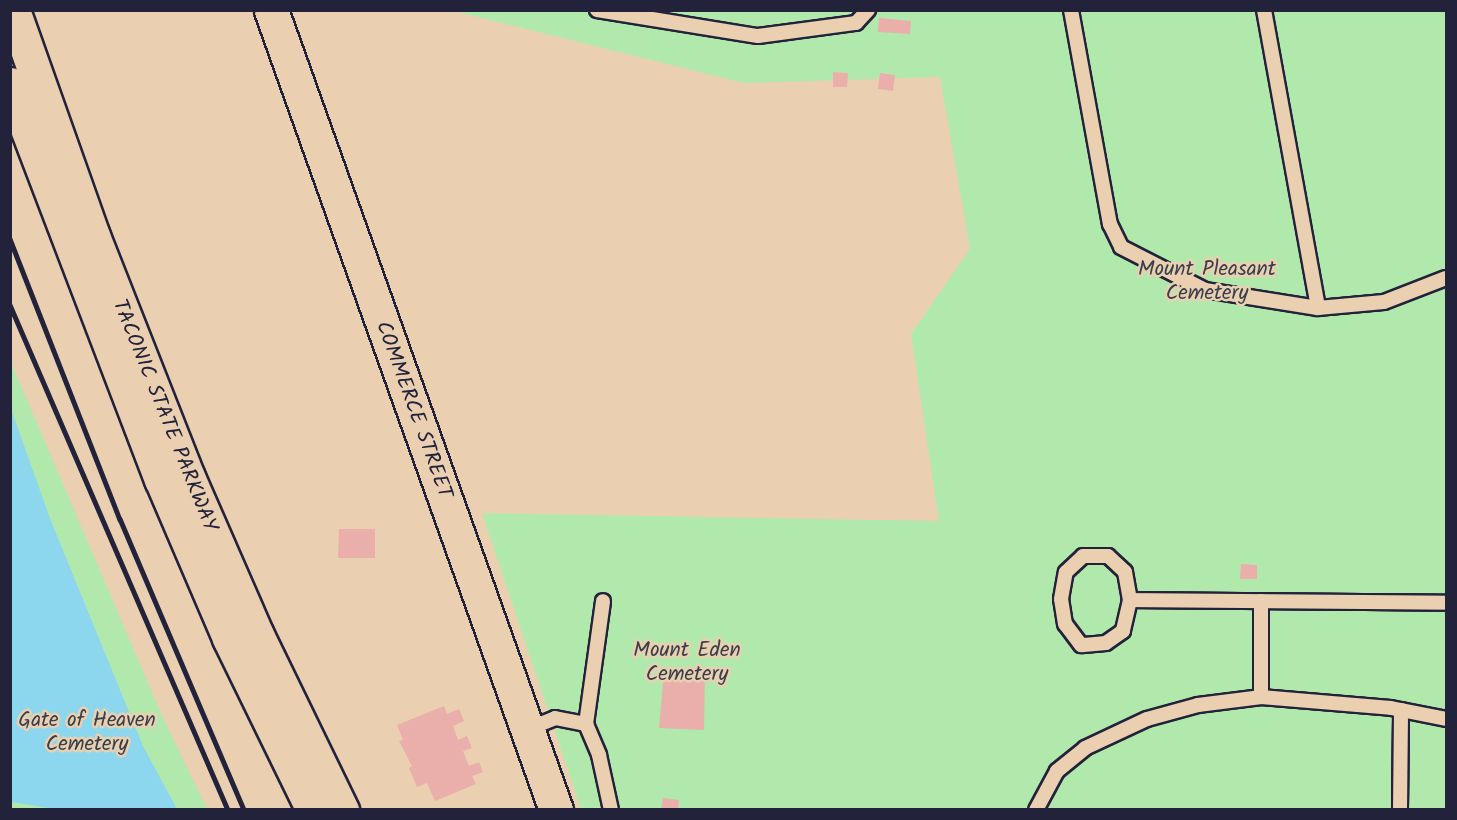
<!DOCTYPE html>
<html>
<head>
<meta charset="utf-8">
<style>
  body { margin:0 }
  #map { position:relative; width:1457px; height:820px; overflow:hidden; background:#eacfb1; font-family:Kalam,sans-serif }
  div>[style] { position:absolute }
  .green>* { inset:0; background:#b1e9ac }
  .water>* { inset:0; background:#8dd7ee }
  .building>* { inset:0; background:#eaafaa }
  .roads { filter:drop-shadow(2px 0 #22223b) drop-shadow(-2px 0 #22223b) drop-shadow(0 2px #22223b) drop-shadow(0 -2px #22223b) }
  .service>* { height:14px; margin:-7px; padding:0 7px; transform-origin:7px; border-radius:7px; background:#eacfb1 }
  .tertiary>* { height:33px; margin:-16.5px; padding:0 16.5px; transform-origin:16.5px; border-radius:16.5px; background:#eacfb1 }
  .trunk>* { height:33px; margin:-16.5px; padding:0 16.5px; transform-origin:16.5px; border-radius:16.5px; background:#eacfb1 }
  .rail>* { height:4.5px; margin:-2.25px; padding:0 2.25px; transform-origin:2.25px; border-radius:2.25px; background:#22223b }
  span { translate:-50% -50%; white-space:nowrap; text-align:center; line-height:1.15; -webkit-text-stroke:5px #eacfb1; paint-order:stroke }
  .park-label { font-size:21px; color:#37404c }
  .street-label { font-size:21px; color:#22223b }
  .frame { position:absolute; inset:0; border:12px solid #22223b; pointer-events:none }
</style>
</head>
<body>
<div id="map">
  <div class="green">
    <div style="clip-path:polygon(453px 11px,1446px 11px,1446px 809px,581px 809px,482px 513px,939px 521px,911px 334px,970px 249px,940px 77px,744px 83px)"></div>
    <div style="clip-path:polygon(10px 360px,163px 718px,207px 809px,11px 809px)"></div>
  </div>
  <div class="water">
    <div style="clip-path:polygon(11px 409px,51px 521px,143px 746px,177px 809px,61px 810px,11px 802px)"></div>
  </div>
  <div class="building">
    <div style="clip-path:polygon(879px 18px,911px 21px,910px 34px,878px 32px)"></div>
    <div style="clip-path:polygon(833px 72px,848px 73px,847px 87px,833px 87px)"></div>
    <div style="clip-path:polygon(880px 73px,895px 75px,893px 91px,878px 89px)"></div>
    <div style="clip-path:polygon(339px 529px,375px 529px,375px 558px,338px 558px)"></div>
    <div style="clip-path:polygon(1241px 564px,1257px 565px,1257px 579px,1240px 579px)"></div>
    <div style="clip-path:polygon(664px 672px,705px 673px,704px 730px,659px 728px)"></div>
    <div style="clip-path:polygon(444px 706px,447px 714px,459px 709px,464px 721px,453px 726px,458px 740px,467px 736px,472px 748px,463px 751px,469px 766px,479px 762px,483px 772px,472px 776px,476px 784px,435px 801px,427px 783px,417px 787px,409px 768px,412px 766px,399px 741px,403px 740px,397px 725px)"></div>
    <div style="clip-path:polygon(663px 798px,679px 800px,678px 810px,661px 810px)"></div>
  </div>
  <div class="roads">
    <div class="service">
      <div style="left:597px;top:10px;width:163px;rotate:9.2deg"></div>
      <div style="left:758px;top:36px;width:99px;rotate:-7.6deg"></div>
      <div style="left:856px;top:23px;width:18px;rotate:-47deg"></div>
      <div style="left:1071px;top:10px;width:218px;rotate:79.7deg"></div>
      <div style="left:1110px;top:224px;width:25px;rotate:64deg"></div>
      <div style="left:1121px;top:247px;width:94px;rotate:27.1deg"></div>
      <div style="left:1205px;top:290px;width:114px;rotate:9.1deg"></div>
      <div style="left:1318px;top:308px;width:66px;rotate:-5.2deg"></div>
      <div style="left:1384px;top:302px;width:66px;rotate:-21.2deg"></div>
      <div style="left:1264px;top:10px;width:303px;rotate:79.7deg"></div>
      <div style="left:1083px;top:556px;width:25px"></div>
      <div style="left:1108px;top:556px;width:23px;rotate:43deg"></div>
      <div style="left:1125px;top:572px;width:28px;rotate:80deg"></div>
      <div style="left:1130px;top:600px;width:32px;rotate:103deg"></div>
      <div style="left:1123px;top:631px;width:21px;rotate:145deg"></div>
      <div style="left:1106px;top:643px;width:25px;rotate:175deg"></div>
      <div style="left:1081px;top:645px;width:26px;rotate:-127deg"></div>
      <div style="left:1065px;top:624px;width:25px;rotate:-99deg"></div>
      <div style="left:1061px;top:599px;width:27px;rotate:-80deg"></div>
      <div style="left:1066px;top:572px;width:23px;rotate:-43deg"></div>
      <div style="left:1130px;top:600px;width:316px;rotate:0.5deg"></div>
      <div style="left:1261px;top:601px;width:96px;rotate:90deg"></div>
      <div style="left:586px;top:724px;width:124px;rotate:-82.1deg"></div>
      <div style="left:528px;top:729px;width:29px;rotate:-22deg"></div>
      <div style="left:555px;top:718px;width:32px;rotate:11deg"></div>
      <div style="left:586px;top:724px;width:34px;rotate:67deg"></div>
      <div style="left:599px;top:755px;width:56px;rotate:77.7deg"></div>
      <div style="left:1036px;top:810px;width:44px;rotate:-61.7deg"></div>
      <div style="left:1057px;top:771px;width:36px;rotate:-39deg"></div>
      <div style="left:1085px;top:748px;width:68px;rotate:-25.1deg"></div>
      <div style="left:1147px;top:719px;width:53px;rotate:-15.4deg"></div>
      <div style="left:1198px;top:705px;width:64px;rotate:-7.2deg"></div>
      <div style="left:1261px;top:697px;width:130px;rotate:4.8deg"></div>
      <div style="left:1391px;top:708px;width:56px;rotate:11.3deg"></div>
      <div style="left:1400px;top:810px;width:100px;rotate:-89.4deg"></div>
    </div>
    <div class="tertiary">
      <div style="left:271px;top:10px;width:849px;rotate:70.39deg"></div>
    </div>
    <div class="trunk">
      <div style="left:13px;top:10px;width:240px;rotate:70.5deg"></div>
      <div style="left:93px;top:236px;width:259px;rotate:68.5deg"></div>
      <div style="left:188px;top:477px;width:172px;rotate:66.4deg"></div>
      <div style="left:257px;top:635px;width:195px;rotate:64.1deg"></div>
      <div style="left:10px;top:84px;width:423px;rotate:69.1deg"></div>
      <div style="left:161px;top:479px;width:173px;rotate:66.8deg"></div>
      <div style="left:229px;top:638px;width:191px;rotate:64deg"></div>
    </div>
  </div>
  <div class="rail">
    <div style="left:10px;top:239px;width:301px;rotate:68.6deg"></div>
    <div style="left:120px;top:519px;width:316px;rotate:66.9deg"></div>
    <div style="left:10px;top:305px;width:550px;rotate:66.65deg"></div>
  </div>
  <div class="park-label">
    <span style="left:1207px;top:282px">Mount Pleasant<br>Cemetery</span>
    <span style="left:687px;top:663px">Mount Eden<br>Cemetery</span>
    <span style="left:87px;top:733px">Gate of Heaven<br>Cemetery</span>
  </div>
  <div class="street-label">
    <span style="left:413px;top:410px;rotate:70deg">COMMERCE STREET</span>
    <span style="left:164px;top:416px;rotate:68deg">TACONIC STATE PARKWAY</span>
  </div>
  <div class="frame"></div>
</div>
</body>
</html>
